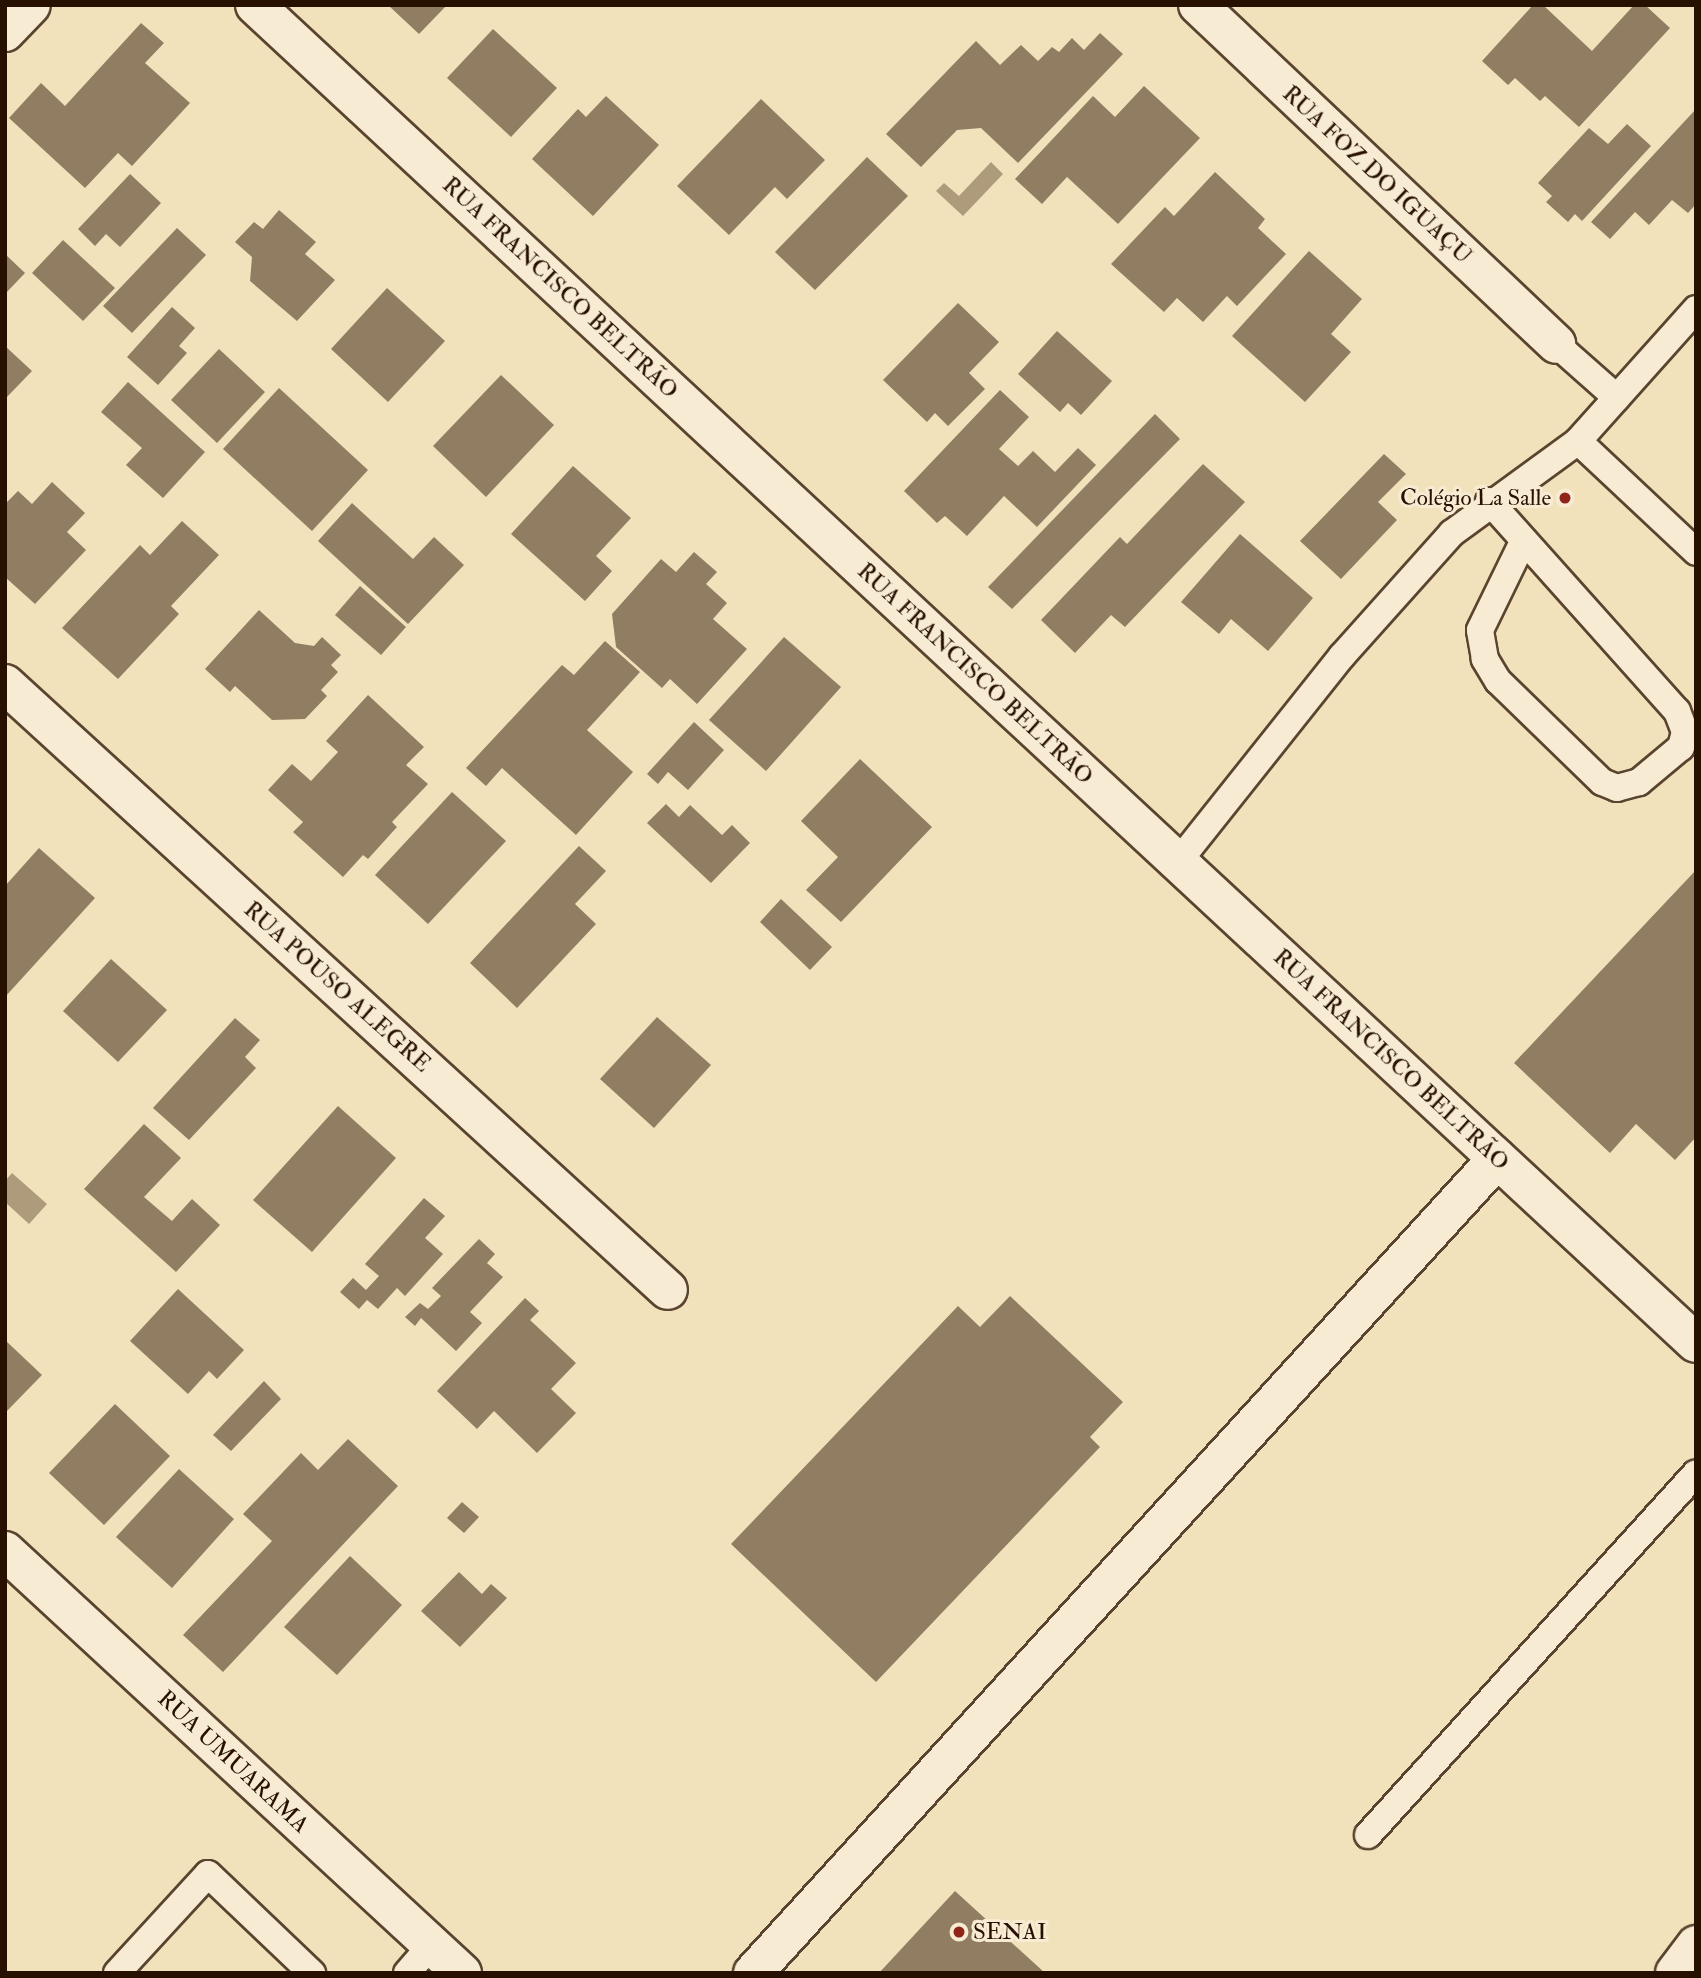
<!DOCTYPE html>
<html>
<head>
<meta charset="utf-8">
<style>
  body { margin:0 }
  #map { position:relative; width:1701px; height:1978px; overflow:hidden; background:#f2e2bb; font-family:"IM FELL Double Pica",serif }
  div>[style] { position:absolute }
  .water>* { inset:0; background:#ad9b7b }
  .building>* { inset:0; background:#917d61 }
  .roads { filter:drop-shadow(2px 0 #5a442f) drop-shadow(-2px 0 #5a442f) drop-shadow(0 2px #5a442f) drop-shadow(0 -2px #5a442f) }
  .lane>* { height:26px; margin:-13px; padding:0 13px; transform-origin:13px; border-radius:13px; background:#f7ecd3 }
  .street>* { height:38px; margin:-19px; padding:0 19px; transform-origin:19px; border-radius:19px; background:#f7ecd3 }
  .secondary>* { height:38px; margin:-19px; padding:0 19px; transform-origin:19px; border-radius:19px; background:#f7ecd3 }
  .dots>* { width:19px; height:19px; translate:-50% -50%; box-sizing:border-box; border:4px solid #f7ecd3; border-radius:50% }
  span { translate:-50% -50%; white-space:nowrap; text-align:center; line-height:1.15; -webkit-text-stroke:6px #f7ecd3; paint-order:stroke }
  .street-label { font-size:23px; color:#271000 }
  .poi-label { font-size:23px; color:#271000 }
  .right { translate:-100% -50%; text-align:right }
  .left { translate:0 -50%; text-align:left }
  .frame { position:absolute; inset:0; border:7px solid #271000; pointer-events:none }
</style>
</head>
<body>
<div id="map">
  <div class="water">
    <div style="clip-path:polygon(991px 162px,1003px 174px,963px 216px,936px 191px,944px 183px,959px 196px)"></div>
    <div style="clip-path:polygon(12px 1173px,47px 1204px,29px 1224px,5px 1202px,5px 1181px)"></div>
  </div>
  <div class="building">
    <div style="clip-path:polygon(388px 5px,447px 5px,419px 34px)"></div>
    <div style="clip-path:polygon(1533px 5px,1543px 5px,1592px 51px,1634px 5px,1645px 5px,1670px 28px,1579px 127px,1545px 96px,1540px 101px,1515px 78px,1508px 85px,1482px 61px)"></div>
    <div style="clip-path:polygon(141px 23px,164px 43px,145px 63px,190px 103px,132px 166px,118px 153px,85px 188px,9px 118px,41px 83px,65px 106px)"></div>
    <div style="clip-path:polygon(493px 29px,557px 88px,511px 137px,447px 78px)"></div>
    <div style="clip-path:polygon(1100px 33px,1123px 54px,1018px 163px,981px 128px,957px 130px,921px 167px,886px 134px,976px 41px,1000px 65px,1021px 45px,1038px 61px,1052px 47px,1059px 52px,1072px 38px,1084px 50px)"></div>
    <div style="clip-path:polygon(1144px 86px,1200px 138px,1118px 224px,1067px 177px,1042px 204px,1015px 179px,1093px 96px,1115px 117px)"></div>
    <div style="clip-path:polygon(606px 96px,659px 145px,593px 216px,532px 159px,578px 109px,586px 117px)"></div>
    <div style="clip-path:polygon(761px 99px,825px 160px,787px 199px,775px 187px,729px 235px,677px 186px)"></div>
    <div style="clip-path:polygon(1696px 109px,1696px 204px,1688px 213px,1672px 200px,1649px 225px,1635px 212px,1610px 239px,1591px 222px)"></div>
    <div style="clip-path:polygon(1627px 124px,1651px 146px,1582px 221px,1575px 214px,1568px 222px,1546px 202px,1552px 196px,1538px 183px,1589px 128px,1608px 144px)"></div>
    <div style="clip-path:polygon(867px 157px,908px 196px,815px 290px,775px 252px)"></div>
    <div style="clip-path:polygon(1215px 172px,1265px 219px,1258px 228px,1286px 254px,1237px 306px,1227px 296px,1203px 322px,1177px 298px,1164px 312px,1111px 264px,1165px 207px,1174px 216px)"></div>
    <div style="clip-path:polygon(130px 174px,161px 203px,120px 247px,106px 234px,95px 246px,78px 229px)"></div>
    <div style="clip-path:polygon(279px 210px,316px 242px,305px 254px,335px 280px,297px 321px,250px 281px,252px 257px,235px 242px,254px 222px,263px 229px)"></div>
    <div style="clip-path:polygon(177px 228px,206px 255px,132px 333px,103px 306px)"></div>
    <div style="clip-path:polygon(63px 240px,115px 288px,83px 321px,32px 273px)"></div>
    <div style="clip-path:polygon(1309px 251px,1362px 299px,1331px 334px,1351px 352px,1305px 402px,1232px 336px)"></div>
    <div style="clip-path:polygon(5px 254px,25px 273px,5px 294px)"></div>
    <div style="clip-path:polygon(387px 288px,445px 341px,388px 402px,331px 349px)"></div>
    <div style="clip-path:polygon(958px 303px,999px 342px,969px 373px,985px 389px,948px 426px,935px 413px,927px 422px,883px 380px)"></div>
    <div style="clip-path:polygon(172px 307px,195px 328px,179px 346px,187px 353px,158px 385px,127px 357px)"></div>
    <div style="clip-path:polygon(1057px 331px,1112px 381px,1081px 415px,1068px 403px,1060px 412px,1018px 374px)"></div>
    <div style="clip-path:polygon(5px 346px,32px 371px,5px 399px)"></div>
    <div style="clip-path:polygon(219px 349px,265px 392px,217px 443px,171px 400px)"></div>
    <div style="clip-path:polygon(501px 375px,554px 425px,486px 497px,433px 446px)"></div>
    <div style="clip-path:polygon(128px 382px,205px 452px,163px 498px,126px 465px,142px 448px,101px 412px)"></div>
    <div style="clip-path:polygon(279px 388px,368px 470px,312px 531px,223px 449px)"></div>
    <div style="clip-path:polygon(1000px 390px,1029px 417px,999px 449px,1018px 466px,1033px 451px,1055px 472px,1078px 448px,1096px 465px,1037px 527px,1004px 496px,967px 536px,945px 516px,937px 523px,904px 491px)"></div>
    <div style="clip-path:polygon(1155px 414px,1180px 439px,1012px 609px,988px 587px)"></div>
    <div style="clip-path:polygon(1384px 454px,1406px 474px,1378px 502px,1397px 520px,1341px 579px,1300px 541px)"></div>
    <div style="clip-path:polygon(1203px 464px,1245px 502px,1125px 627px,1111px 615px,1075px 653px,1041px 620px,1120px 537px,1127px 544px)"></div>
    <div style="clip-path:polygon(573px 466px,631px 518px,596px 556px,612px 571px,585px 601px,511px 534px)"></div>
    <div style="clip-path:polygon(52px 482px,85px 513px,67px 532px,86px 550px,35px 604px,5px 577px,5px 504px,18px 491px,32px 504px)"></div>
    <div style="clip-path:polygon(352px 503px,413px 559px,434px 537px,464px 565px,408px 624px,318px 541px)"></div>
    <div style="clip-path:polygon(182px 521px,219px 555px,171px 606px,179px 614px,118px 679px,62px 628px,140px 545px,150px 555px)"></div>
    <div style="clip-path:polygon(1240px 534px,1313px 598px,1268px 651px,1231px 619px,1219px 634px,1181px 602px)"></div>
    <div style="clip-path:polygon(694px 552px,717px 572px,706px 584px,727px 603px,713px 619px,747px 649px,697px 704px,670px 679px,662px 688px,616px 647px,612px 614px,661px 559px,676px 572px)"></div>
    <div style="clip-path:polygon(360px 586px,406px 627px,381px 655px,335px 615px)"></div>
    <div style="clip-path:polygon(259px 610px,295px 643px,314px 646px,322px 637px,341px 655px,331px 665px,338px 672px,321px 690px,327px 696px,305px 719px,272px 720px,235px 686px,230px 692px,205px 669px)"></div>
    <div style="clip-path:polygon(784px 637px,841px 687px,766px 771px,709px 720px)"></div>
    <div style="clip-path:polygon(605px 641px,640px 672px,587px 730px,633px 772px,576px 835px,502px 768px,486px 786px,466px 768px,562px 665px,574px 675px)"></div>
    <div style="clip-path:polygon(368px 695px,424px 747px,406px 765px,428px 784px,392px 822px,397px 827px,368px 859px,363px 855px,343px 877px,293px 832px,303px 822px,268px 790px,292px 764px,311px 781px,338px 752px,326px 741px)"></div>
    <div style="clip-path:polygon(694px 722px,724px 750px,688px 790px,668px 772px,658px 784px,647px 774px)"></div>
    <div style="clip-path:polygon(860px 759px,932px 827px,841px 922px,806px 890px,838px 857px,801px 821px)"></div>
    <div style="clip-path:polygon(452px 792px,506px 841px,428px 924px,375px 875px)"></div>
    <div style="clip-path:polygon(666px 804px,679px 817px,690px 805px,722px 835px,732px 825px,750px 843px,711px 883px,647px 823px)"></div>
    <div style="clip-path:polygon(579px 846px,606px 871px,575px 904px,596px 924px,517px 1008px,470px 963px)"></div>
    <div style="clip-path:polygon(39px 848px,95px 898px,5px 997px,5px 886px)"></div>
    <div style="clip-path:polygon(1696px 870px,1696px 1137px,1675px 1160px,1636px 1124px,1610px 1153px,1514px 1063px)"></div>
    <div style="clip-path:polygon(781px 899px,832px 947px,810px 970px,760px 922px)"></div>
    <div style="clip-path:polygon(111px 959px,167px 1010px,118px 1062px,63px 1011px)"></div>
    <div style="clip-path:polygon(657px 1017px,711px 1065px,654px 1128px,600px 1079px)"></div>
    <div style="clip-path:polygon(235px 1018px,260px 1040px,245px 1057px,256px 1068px,189px 1140px,153px 1108px)"></div>
    <div style="clip-path:polygon(338px 1106px,396px 1158px,312px 1252px,253px 1200px)"></div>
    <div style="clip-path:polygon(144px 1124px,181px 1158px,144px 1197px,172px 1221px,192px 1199px,220px 1225px,176px 1272px,84px 1189px)"></div>
    <div style="clip-path:polygon(424px 1198px,445px 1216px,425px 1238px,443px 1254px,405px 1296px,397px 1288px,378px 1309px,367px 1300px,359px 1309px,340px 1292px,353px 1278px,366px 1290px,379px 1276px,365px 1264px)"></div>
    <div style="clip-path:polygon(479px 1239px,495px 1254px,487px 1263px,503px 1277px,470px 1312px,482px 1323px,456px 1351px,421px 1318px,415px 1326px,405px 1317px,420px 1303px,428px 1309px,441px 1296px,432px 1288px)"></div>
    <div style="clip-path:polygon(178px 1289px,244px 1350px,217px 1379px,209px 1371px,188px 1394px,130px 1341px)"></div>
    <div style="clip-path:polygon(1010px 1296px,1123px 1402px,1090px 1437px,1100px 1447px,876px 1682px,731px 1544px,958px 1306px,980px 1327px)"></div>
    <div style="clip-path:polygon(525px 1298px,539px 1311px,530px 1320px,576px 1363px,551px 1389px,576px 1413px,537px 1453px,494px 1411px,477px 1429px,437px 1391px)"></div>
    <div style="clip-path:polygon(5px 1340px,42px 1375px,5px 1413px)"></div>
    <div style="clip-path:polygon(264px 1381px,281px 1399px,231px 1451px,213px 1435px)"></div>
    <div style="clip-path:polygon(115px 1404px,170px 1456px,104px 1525px,49px 1473px)"></div>
    <div style="clip-path:polygon(348px 1439px,398px 1486px,223px 1672px,183px 1635px,272px 1541px,243px 1514px,301px 1453px,318px 1470px)"></div>
    <div style="clip-path:polygon(179px 1469px,234px 1519px,172px 1588px,116px 1537px)"></div>
    <div style="clip-path:polygon(462px 1502px,479px 1517px,464px 1533px,447px 1518px)"></div>
    <div style="clip-path:polygon(350px 1556px,402px 1605px,337px 1675px,284px 1627px)"></div>
    <div style="clip-path:polygon(459px 1572px,482px 1594px,491px 1584px,507px 1598px,460px 1647px,421px 1611px)"></div>
    <div style="clip-path:polygon(955px 1891px,1045px 1973px,879px 1973px)"></div>
  </div>
  <div class="roads">
    <div class="lane">
      <div style="left:1556px;top:344px;width:81px;rotate:41.5deg"></div>
      <div style="left:1578px;top:441px;width:162px;rotate:43.2deg"></div>
      <div style="left:1489px;top:501px;width:282px;rotate:48.2deg"></div>
      <div style="left:1677px;top:711px;width:22px;rotate:69deg"></div>
      <div style="left:1685px;top:732px;width:16px;rotate:105deg"></div>
      <div style="left:1681px;top:747px;width:55px;rotate:140.2deg"></div>
      <div style="left:1639px;top:782px;width:23px;rotate:165deg"></div>
      <div style="left:1617px;top:788px;width:16px;rotate:-158deg"></div>
      <div style="left:1602px;top:782px;width:145px;rotate:-135.8deg"></div>
      <div style="left:1498px;top:681px;width:26px;rotate:-121deg"></div>
      <div style="left:1485px;top:659px;width:29px;rotate:-100deg"></div>
      <div style="left:1480px;top:630px;width:98px;rotate:-64deg"></div>
      <div style="left:1178px;top:862px;width:263px;rotate:-51.5deg"></div>
      <div style="left:1342px;top:656px;width:165px;rotate:-48.2deg"></div>
      <div style="left:1452px;top:533px;width:156px;rotate:-36.1deg"></div>
      <div style="left:1578px;top:441px;width:177px;rotate:-48.2deg"></div>
      <div style="left:1368px;top:1835px;width:488px;rotate:-47.8deg"></div>
      <div style="left:117px;top:1973px;width:134px;rotate:-47.4deg"></div>
      <div style="left:208px;top:1874px;width:144px;rotate:43.6deg"></div>
      <div style="left:407px;top:1973px;width:37px;rotate:-49deg"></div>
    </div>
    <div class="street">
      <div style="left:255px;top:5px;width:1966px;rotate:42.88deg"></div>
      <div style="left:1198px;top:5px;width:493px;rotate:43.4deg"></div>
      <div style="left:5px;top:684px;width:898px;rotate:42.43deg"></div>
      <div style="left:753px;top:1973px;width:1103px;rotate:-47.57deg"></div>
      <div style="left:1675px;top:1973px;width:35px;rotate:-53deg"></div>
    </div>
    <div class="secondary">
      <div style="left:5px;top:32px;width:37px;rotate:-46deg"></div>
      <div style="left:5px;top:1551px;width:622px;rotate:42.72deg"></div>
    </div>
  </div>
  <div class="dots">
    <div style="left:1565px;top:498px;background:#8f2418"></div>
    <div style="left:959px;top:1932px;background:#8f2418"></div>
  </div>
  <div class="street-label">
    <span style="left:1377px;top:175px;rotate:43deg">RUA FOZ DO IGUAÇU</span>
    <span style="left:560px;top:288px;rotate:43deg">RUA FRANCISCO BELTRÃO</span>
    <span style="left:975px;top:674px;rotate:43deg">RUA FRANCISCO BELTRÃO</span>
    <span style="left:337px;top:987px;rotate:42deg">RUA POUSO ALEGRE</span>
    <span style="left:1391px;top:1060px;rotate:43deg">RUA FRANCISCO BELTRÃO</span>
    <span style="left:233px;top:1762px;rotate:43deg">RUA UMUARAMA</span>
  </div>
  <div class="poi-label">
    <span class="right" style="left:1551px;top:498px">Colégio La Salle</span>
    <span class="left" style="left:973px;top:1932px">SENAI</span>
  </div>
  <div class="frame"></div>
</div>
</body>
</html>
